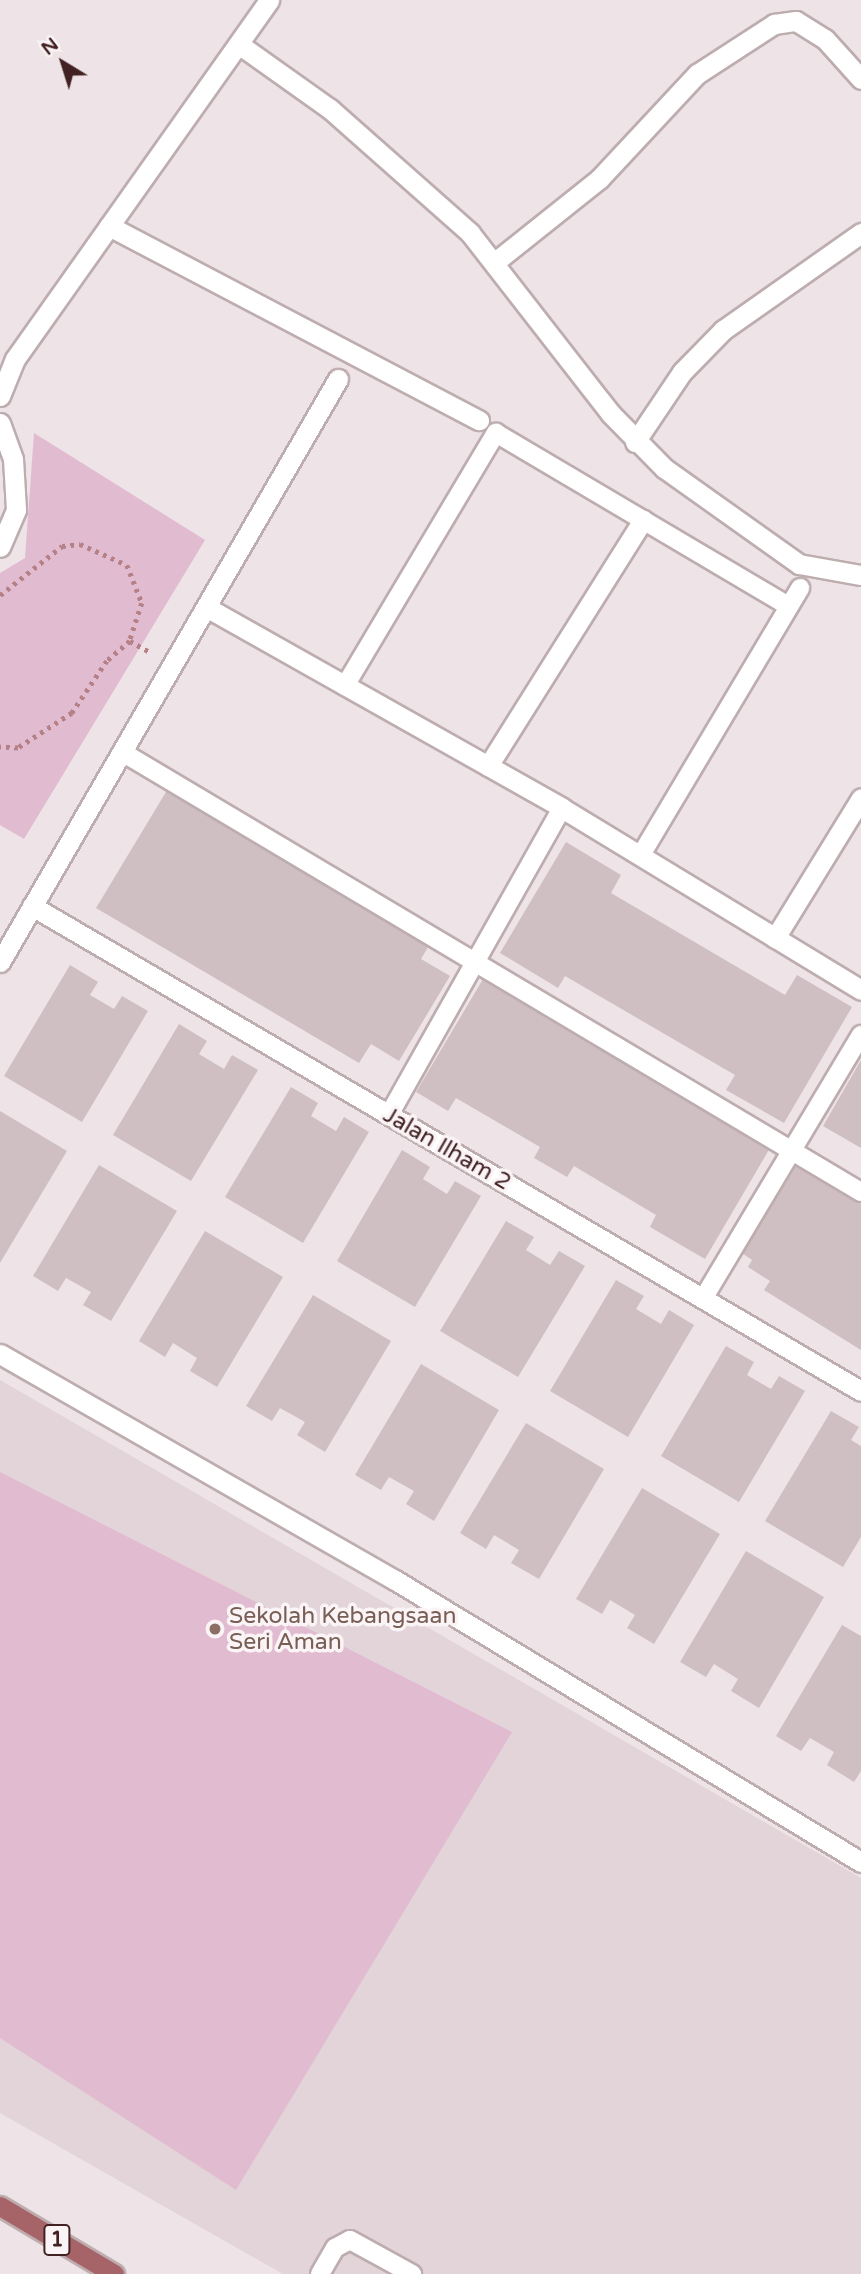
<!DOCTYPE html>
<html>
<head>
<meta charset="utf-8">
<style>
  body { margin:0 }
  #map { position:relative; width:861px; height:2274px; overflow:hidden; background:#eee3e6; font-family:"Varela Round",sans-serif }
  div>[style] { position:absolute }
  .built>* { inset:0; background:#e2d4d8 }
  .green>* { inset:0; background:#e1bbcf }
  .building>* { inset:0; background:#cfbfc3 }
  .path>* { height:4.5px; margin-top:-2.25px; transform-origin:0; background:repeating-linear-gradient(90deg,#b58187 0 3.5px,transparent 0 8.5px) }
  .roads { filter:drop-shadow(2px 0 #beadaf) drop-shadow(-2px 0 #beadaf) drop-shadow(0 2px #beadaf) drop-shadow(0 -2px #beadaf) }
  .service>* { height:18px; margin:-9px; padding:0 9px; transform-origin:9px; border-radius:9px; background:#fff }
  .minor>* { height:19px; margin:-9.5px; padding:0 9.5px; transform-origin:9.5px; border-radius:9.5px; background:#fff }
  .primary>* { height:19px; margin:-9.5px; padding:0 9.5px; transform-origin:9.5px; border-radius:9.5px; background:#a76468 }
  .dots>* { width:19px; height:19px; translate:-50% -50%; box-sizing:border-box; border:4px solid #faf4f6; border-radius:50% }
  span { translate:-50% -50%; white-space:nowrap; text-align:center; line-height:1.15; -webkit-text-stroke:7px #faf4f6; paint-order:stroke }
  .shield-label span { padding:2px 5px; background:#faf4f6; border:2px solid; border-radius:5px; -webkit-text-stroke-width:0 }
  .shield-label { font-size:21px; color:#422123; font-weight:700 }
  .street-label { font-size:23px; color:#422123 }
  .education-label { font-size:23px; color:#785e54 }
  .left { translate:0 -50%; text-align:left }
  .north { position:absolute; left:28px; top:28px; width:70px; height:70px; -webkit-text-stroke:5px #faf4f6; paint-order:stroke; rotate:322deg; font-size:19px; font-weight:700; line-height:28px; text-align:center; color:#422123 }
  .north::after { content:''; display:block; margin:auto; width:24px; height:32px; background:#422123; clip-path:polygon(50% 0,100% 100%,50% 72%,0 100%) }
</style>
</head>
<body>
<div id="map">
  <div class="built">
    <div style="clip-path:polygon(0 1380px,861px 1878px,861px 2274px,283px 2274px,0 2113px)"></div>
  </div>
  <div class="green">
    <div style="clip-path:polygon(34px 433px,205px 540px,24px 839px,0 825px,0 573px,25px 558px)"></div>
    <div style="clip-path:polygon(0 1472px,512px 1732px,236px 2190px,0 2038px)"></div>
  </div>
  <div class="building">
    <div style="clip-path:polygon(169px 787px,431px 942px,421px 959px,450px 976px,399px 1061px,371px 1044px,359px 1063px,96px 908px)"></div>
    <div style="clip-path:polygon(566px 842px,621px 875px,611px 893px,785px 995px,797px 975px,852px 1007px,784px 1123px,726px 1090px,735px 1075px,565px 976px,558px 988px,500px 953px)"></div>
    <div style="clip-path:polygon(70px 965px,98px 982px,90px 995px,114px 1009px,122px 996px,148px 1011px,82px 1122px,4px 1076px)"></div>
    <div style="clip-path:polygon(483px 979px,770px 1148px,705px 1259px,650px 1227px,656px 1215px,574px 1166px,567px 1177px,534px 1158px,540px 1147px,456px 1098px,448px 1111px,416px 1092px)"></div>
    <div style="clip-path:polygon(179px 1024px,207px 1041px,199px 1054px,224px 1069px,232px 1055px,258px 1070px,191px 1181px,113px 1135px)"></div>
    <div style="clip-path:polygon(861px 1060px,861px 1148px,823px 1126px)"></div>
    <div style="clip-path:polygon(291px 1087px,318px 1103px,311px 1116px,336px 1131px,344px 1117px,369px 1132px,303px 1243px,225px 1197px)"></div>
    <div style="clip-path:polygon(0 1111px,67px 1151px,0 1263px)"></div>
    <div style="clip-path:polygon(402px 1150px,430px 1167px,423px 1179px,447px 1194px,455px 1181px,481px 1196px,415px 1307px,337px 1261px)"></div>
    <div style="clip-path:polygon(801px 1158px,861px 1195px,861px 1350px,764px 1290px,770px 1281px,748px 1267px,752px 1260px,742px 1253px)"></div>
    <div style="clip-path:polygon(99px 1165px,177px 1211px,111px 1321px,83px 1305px,91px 1292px,66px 1278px,58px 1291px,33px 1276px)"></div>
    <div style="clip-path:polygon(506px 1221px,534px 1237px,526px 1250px,550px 1265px,559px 1251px,585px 1266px,518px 1377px,440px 1331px)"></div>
    <div style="clip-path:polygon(205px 1231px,283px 1277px,217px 1387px,190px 1371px,197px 1358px,173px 1343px,165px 1357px,139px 1341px)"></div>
    <div style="clip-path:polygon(616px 1280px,644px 1296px,636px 1309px,661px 1324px,669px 1310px,694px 1325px,628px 1437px,550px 1391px)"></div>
    <div style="clip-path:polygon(313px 1295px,391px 1341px,325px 1452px,297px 1435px,305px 1422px,280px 1408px,272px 1421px,246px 1406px)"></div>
    <div style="clip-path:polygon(726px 1346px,754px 1362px,747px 1375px,771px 1389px,779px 1376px,805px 1391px,739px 1502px,661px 1456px)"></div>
    <div style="clip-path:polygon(421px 1364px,499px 1410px,434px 1521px,406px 1504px,414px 1491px,389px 1477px,381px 1490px,355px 1475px)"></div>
    <div style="clip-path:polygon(831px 1411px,859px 1427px,851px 1440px,861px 1446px,861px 1537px,843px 1567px,765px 1521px)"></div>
    <div style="clip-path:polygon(526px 1423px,604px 1469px,539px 1579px,511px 1563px,519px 1550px,494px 1535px,486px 1549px,460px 1533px)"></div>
    <div style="clip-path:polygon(642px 1488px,720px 1534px,654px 1644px,627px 1628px,635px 1615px,610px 1600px,602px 1614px,576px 1599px)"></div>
    <div style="clip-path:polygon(746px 1551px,824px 1597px,759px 1708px,731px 1691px,738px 1679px,714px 1664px,706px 1677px,680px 1662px)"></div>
    <div style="clip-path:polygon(842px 1625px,861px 1636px,861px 1771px,854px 1782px,827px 1765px,834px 1752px,810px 1738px,801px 1751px,776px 1736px)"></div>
  </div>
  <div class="path">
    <div style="left:0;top:595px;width:79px;rotate:-38.3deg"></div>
    <div style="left:62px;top:546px;width:18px;rotate:-6deg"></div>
    <div style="left:80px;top:544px;width:51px;rotate:24.1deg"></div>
    <div style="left:127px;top:565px;width:41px;rotate:68.5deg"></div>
    <div style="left:142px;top:603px;width:40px;rotate:108deg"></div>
    <div style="left:130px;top:641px;width:30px;rotate:139deg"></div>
    <div style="left:107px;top:661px;width:63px;rotate:123.9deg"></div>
    <div style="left:72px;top:713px;width:64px;rotate:147.1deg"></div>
    <div style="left:18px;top:748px;width:18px;rotate:-177deg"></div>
    <div style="left:130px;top:641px;width:21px;rotate:29deg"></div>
  </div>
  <div class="roads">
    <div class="service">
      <div style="left:345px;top:686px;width:295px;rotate:-59.2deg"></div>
      <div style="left:496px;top:433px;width:340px;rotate:30.6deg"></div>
      <div style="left:122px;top:752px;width:860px;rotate:30.77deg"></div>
      <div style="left:641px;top:855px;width:311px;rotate:-59.2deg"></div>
      <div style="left:389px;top:1115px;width:352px;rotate:-60.6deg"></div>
      <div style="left:703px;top:1299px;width:308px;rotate:-59.1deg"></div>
      <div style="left:320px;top:2274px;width:30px;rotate:-60deg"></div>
      <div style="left:335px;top:2248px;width:17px;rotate:-28deg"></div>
      <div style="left:350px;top:2240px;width:71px;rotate:28.7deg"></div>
    </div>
    <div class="minor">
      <div style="left:240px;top:45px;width:110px;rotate:35.4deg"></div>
      <div style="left:330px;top:109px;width:187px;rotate:41.5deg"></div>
      <div style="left:470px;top:233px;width:229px;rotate:52.1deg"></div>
      <div style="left:611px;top:414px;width:76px;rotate:45.5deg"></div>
      <div style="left:664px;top:468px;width:166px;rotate:35.4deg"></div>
      <div style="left:799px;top:564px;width:63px;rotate:10.1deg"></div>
      <div style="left:109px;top:226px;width:418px;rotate:27.7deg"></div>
      <div style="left:495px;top:262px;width:133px;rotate:-38.6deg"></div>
      <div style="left:599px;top:179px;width:144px;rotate:-47deg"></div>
      <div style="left:697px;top:74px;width:92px;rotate:-33deg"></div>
      <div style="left:774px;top:24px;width:22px;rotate:-8deg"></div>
      <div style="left:796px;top:21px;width:34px;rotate:32deg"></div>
      <div style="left:825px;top:39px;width:54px;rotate:48deg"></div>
      <div style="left:0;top:396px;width:40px;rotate:-68deg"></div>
      <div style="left:15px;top:359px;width:440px;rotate:-54.7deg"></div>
      <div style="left:0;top:423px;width:38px;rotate:70deg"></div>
      <div style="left:13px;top:459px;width:51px;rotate:86.6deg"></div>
      <div style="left:16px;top:510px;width:40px;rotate:113.4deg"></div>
      <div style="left:635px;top:442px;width:84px;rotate:-56.1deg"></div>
      <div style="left:682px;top:372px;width:59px;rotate:-45.7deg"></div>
      <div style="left:723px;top:330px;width:169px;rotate:-35.1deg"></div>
      <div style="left:206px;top:607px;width:409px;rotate:29.4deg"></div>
      <div style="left:562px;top:808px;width:350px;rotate:31.3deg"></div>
      <div style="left:488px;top:766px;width:291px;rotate:-57.8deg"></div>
      <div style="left:32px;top:906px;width:960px;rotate:30.33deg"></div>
      <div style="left:775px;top:938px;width:164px;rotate:-58.4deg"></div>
      <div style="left:0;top:962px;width:674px;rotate:-59.9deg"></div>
      <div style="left:0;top:1354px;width:455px;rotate:29.8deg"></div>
      <div style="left:395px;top:1580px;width:545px;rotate:31.18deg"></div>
    </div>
    <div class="primary">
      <div style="left:0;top:2206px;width:133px;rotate:30.8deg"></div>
    </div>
  </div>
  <div class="dots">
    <div style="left:215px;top:1629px;background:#8d6e63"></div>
  </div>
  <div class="shield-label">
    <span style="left:57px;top:2240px">1</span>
  </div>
  <div class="street-label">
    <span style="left:447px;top:1149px;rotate:30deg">Jalan Ilham 2</span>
  </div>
  <div class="education-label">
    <span class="left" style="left:229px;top:1629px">Sekolah Kebangsaan<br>Seri Aman</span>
  </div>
  <div class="north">N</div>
</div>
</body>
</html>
